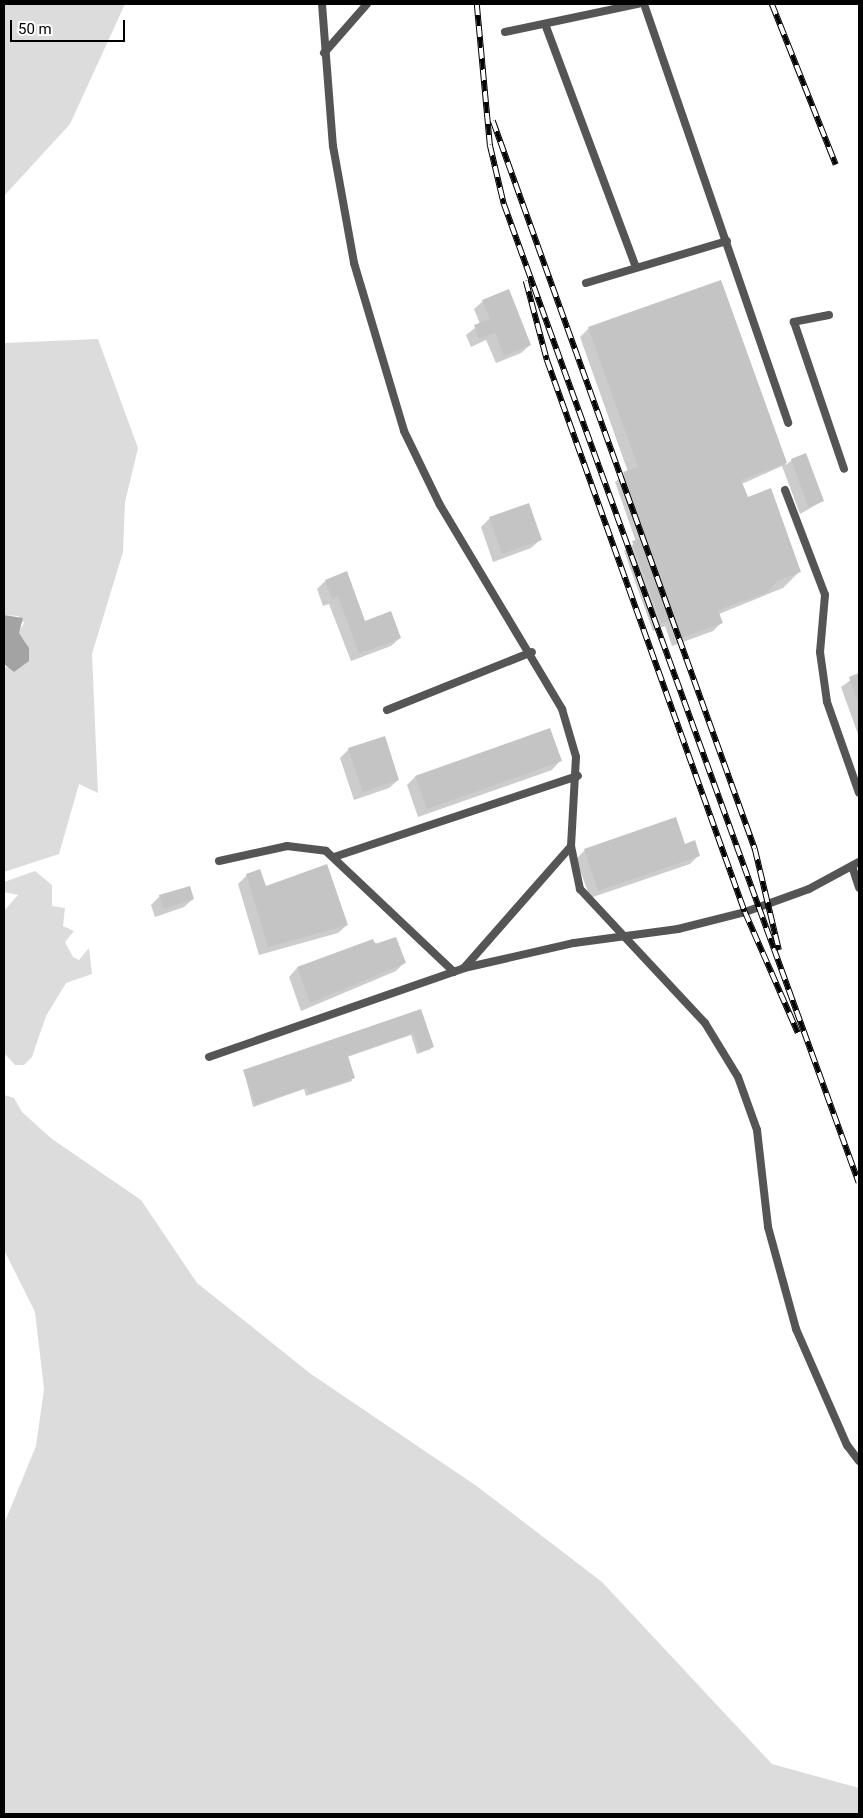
<!DOCTYPE html>
<html>
<head>
<meta charset="utf-8">
<style>
  body { margin:0 }
  #map { position:relative; width:863px; height:1818px; overflow:hidden; background:#fff; font-family:Roboto,sans-serif }
  div>[style] { position:absolute }
  .green>* { inset:0; background:#dcdcdc }
  .water>* { inset:0; background:#a3a3a3 }
  .shadow>* { inset:0; background:#0003 }
  .building>* { inset:0; background:#c4c4c4 }
  .lane>* { height:8px; margin:-4px; padding:0 4px; transform-origin:4px; border-radius:4px; background:#555 }
  .rail>* { height:5.5px; margin-top:-2.75px; transform-origin:0; background:repeating-linear-gradient(90deg,#fff 0 11px,#000 0 22px); box-sizing:border-box; border-block:1px solid #000 }
  span { translate:-50% -50%; white-space:nowrap; text-align:center; line-height:1.15; -webkit-text-stroke:4px #fff; paint-order:stroke }
  .frame { position:absolute; inset:0; border:5px solid #000; pointer-events:none }
  .scale { position:absolute; left:10px; top:20px; width:115px; height:22px; box-sizing:border-box; border:2px solid #000; border-top:0; padding-left:6px; font-size:15px; line-height:18px; white-space:nowrap; color:#000; -webkit-text-stroke:4px #fff; paint-order:stroke }
</style>
</head>
<body>
<div id="map">
  <div class="green">
    <div style="clip-path:polygon(4px 4px,125px 4px,70px 124px,4px 196px)"></div>
    <div style="clip-path:polygon(98px 339px,138px 448px,125px 502px,123px 552px,92px 654px,98px 793px,79px 784px,59px 854px,4px 872px,4px 664px,6px 668px,26px 643px,18px 633px,24px 623px,18px 616px,4px 615px,4px 343px)"></div>
    <div style="clip-path:polygon(35px 871px,52px 885px,52px 906px,65px 908px,63px 926px,74px 931px,65px 942px,73px 957px,79px 960px,89px 948px,92px 974px,66px 983px,46px 1016px,32px 1057px,24px 1065px,15px 1065px,4px 1053px,4px 911px,18px 895px,4px 892px,4px 882px)"></div>
    <div style="clip-path:polygon(4px 1095px,14px 1098px,22px 1112px,52px 1139px,141px 1200px,197px 1283px,311px 1374px,478px 1487px,602px 1582px,772px 1764px,859px 1788px,859px 1814px,4px 1814px,4px 1524px,36px 1446px,44px 1389px,35px 1312px,4px 1250px)"></div>
  </div>
  <div class="water">
    <div style="clip-path:polygon(4px 615px,23px 618px,19px 633px,29px 648px,29px 661px,14px 672px,4px 664px)"></div>
  </div>
  <div class="shadow">
    <div style="clip-path:polygon(721px 281px,786px 465px,792px 460px,823px 501px,800px 514px,782px 466px,742px 484px,747px 499px,800px 571px,783px 588px,719px 614px,722px 622px,713px 631px,672px 646px,665px 626px,653px 631px,624px 551px,636px 542px,615px 482px,628px 472px,580px 337px,589px 328px)"></div>
    <div style="clip-path:polygon(483px 301px,530px 345px,521px 353px,496px 363px,486px 340px,471px 347px,466px 335px,480px 324px,474px 309px)"></div>
    <div style="clip-path:polygon(490px 518px,540px 540px,531px 548px,493px 562px,481px 527px)"></div>
    <div style="clip-path:polygon(325px 581px,364px 622px,400px 638px,391px 646px,351px 661px,329px 604px,323px 606px,317px 589px)"></div>
    <div style="clip-path:polygon(859px 674px,859px 737px,841px 687px)"></div>
    <div style="clip-path:polygon(349px 749px,398px 780px,389px 788px,354px 800px,340px 758px)"></div>
    <div style="clip-path:polygon(560px 761px,552px 770px,418px 817px,407px 785px,415px 777px)"></div>
    <div style="clip-path:polygon(685px 845px,699px 855px,690px 864px,590px 898px,576px 859px,585px 850px)"></div>
    <div style="clip-path:polygon(247px 875px,265px 887px,347px 925px,338px 933px,259px 955px,238px 884px)"></div>
    <div style="clip-path:polygon(160px 896px,193px 899px,184px 907px,155px 917px,151px 905px)"></div>
    <div style="clip-path:polygon(373px 941px,404px 963px,396px 971px,301px 1011px,289px 977px,297px 968px)"></div>
    <div style="clip-path:polygon(420px 1010px,431px 1049px,417px 1054px,411px 1035px,347px 1057px,352px 1081px,306px 1096px,304px 1089px,253px 1107px,244px 1071px)"></div>
  </div>
  <div class="building">
    <div style="clip-path:polygon(721px 280px,787px 463px,741px 480px,748px 497px,771px 488px,801px 572px,777px 581px,768px 592px,718px 610px,723px 623px,681px 638px,674px 619px,661px 623px,632px 541px,646px 537px,623px 472px,638px 467px,588px 327px)"></div>
    <div style="clip-path:polygon(509px 289px,531px 345px,504px 356px,495px 333px,479px 339px,474px 325px,490px 319px,482px 300px)"></div>
    <div style="clip-path:polygon(806px 453px,824px 501px,808px 507px,791px 459px)"></div>
    <div style="clip-path:polygon(529px 503px,542px 540px,502px 554px,489px 517px)"></div>
    <div style="clip-path:polygon(347px 571px,365px 621px,391px 611px,401px 638px,359px 654px,338px 596px,332px 599px,325px 580px)"></div>
    <div style="clip-path:polygon(859px 673px,859px 705px,849px 677px)"></div>
    <div style="clip-path:polygon(550px 728px,562px 761px,427px 809px,415px 776px)"></div>
    <div style="clip-path:polygon(385px 736px,399px 780px,363px 792px,348px 748px)"></div>
    <div style="clip-path:polygon(676px 817px,685px 844px,695px 840px,700px 856px,598px 891px,584px 849px)"></div>
    <div style="clip-path:polygon(327px 864px,348px 925px,268px 947px,246px 874px,260px 869px,266px 886px)"></div>
    <div style="clip-path:polygon(190px 886px,194px 899px,164px 909px,159px 895px)"></div>
    <div style="clip-path:polygon(396px 937px,406px 963px,310px 1003px,297px 967px,373px 939px,375px 944px)"></div>
    <div style="clip-path:polygon(421px 1009px,434px 1047px,420px 1052px,413px 1033px,348px 1056px,355px 1078px,309px 1094px,307px 1087px,255px 1105px,243px 1070px)"></div>
  </div>
  <div class="lane">
    <div style="left:322px;top:4px;width:142px;rotate:85.6deg"></div>
    <div style="left:333px;top:146px;width:119px;rotate:79.8deg"></div>
    <div style="left:354px;top:263px;width:175px;rotate:73.4deg"></div>
    <div style="left:404px;top:431px;width:82px;rotate:64.1deg"></div>
    <div style="left:440px;top:505px;width:238px;rotate:59.1deg"></div>
    <div style="left:562px;top:709px;width:50px;rotate:73.7deg"></div>
    <div style="left:576px;top:757px;width:89px;rotate:93.2deg"></div>
    <div style="left:571px;top:846px;width:44px;rotate:78.2deg"></div>
    <div style="left:580px;top:889px;width:183px;rotate:47deg"></div>
    <div style="left:705px;top:1023px;width:63px;rotate:58.6deg"></div>
    <div style="left:738px;top:1077px;width:56px;rotate:70.3deg"></div>
    <div style="left:757px;top:1130px;width:98px;rotate:83.5deg"></div>
    <div style="left:768px;top:1227px;width:106px;rotate:74.6deg"></div>
    <div style="left:796px;top:1329px;width:127px;rotate:66.3deg"></div>
    <div style="left:847px;top:1445px;width:20px;rotate:53deg"></div>
    <div style="left:644px;top:4px;width:443px;rotate:71deg"></div>
    <div style="left:545px;top:24px;width:260px;rotate:69.5deg"></div>
    <div style="left:505px;top:32px;width:136px;rotate:-11.9deg"></div>
    <div style="left:324px;top:53px;width:65px;rotate:-48.7deg"></div>
    <div style="left:586px;top:283px;width:147px;rotate:-16.6deg"></div>
    <div style="left:829px;top:315px;width:36px;rotate:169deg"></div>
    <div style="left:794px;top:322px;width:155px;rotate:71.2deg"></div>
    <div style="left:785px;top:490px;width:112px;rotate:69.1deg"></div>
    <div style="left:825px;top:595px;width:57px;rotate:95deg"></div>
    <div style="left:820px;top:652px;width:50px;rotate:82deg"></div>
    <div style="left:827px;top:702px;width:96px;rotate:70.6deg"></div>
    <div style="left:387px;top:710px;width:156px;rotate:-21.8deg"></div>
    <div style="left:334px;top:857px;width:257px;rotate:-18.4deg"></div>
    <div style="left:219px;top:861px;width:70px;rotate:-12.4deg"></div>
    <div style="left:287px;top:846px;width:39px;rotate:7deg"></div>
    <div style="left:326px;top:851px;width:176px;rotate:43.4deg"></div>
    <div style="left:852px;top:866px;width:23px;rotate:72deg"></div>
    <div style="left:464px;top:968px;width:162px;rotate:-48.7deg"></div>
    <div style="left:209px;top:1057px;width:270px;rotate:-19.2deg"></div>
    <div style="left:464px;top:968px;width:113px;rotate:-12.8deg"></div>
    <div style="left:574px;top:943px;width:105px;rotate:-7.7deg"></div>
    <div style="left:678px;top:929px;width:69px;rotate:-14.2deg"></div>
    <div style="left:745px;top:912px;width:68px;rotate:-19.8deg"></div>
    <div style="left:809px;top:889px;width:57px;rotate:-28.4deg"></div>
  </div>
  <div class="rail">
    <div style="left:477px;top:4px;width:142px;rotate:84.7deg"></div>
    <div style="left:490px;top:145px;width:61px;rotate:76.7deg"></div>
    <div style="left:504px;top:204px;width:1041px;rotate:70.07deg"></div>
    <div style="left:772px;top:4px;width:173px;rotate:68.3deg"></div>
    <div style="left:493px;top:121px;width:774px;rotate:70.21deg"></div>
    <div style="left:755px;top:849px;width:104px;rotate:76.6deg"></div>
    <div style="left:526px;top:281px;width:82px;rotate:75.1deg"></div>
    <div style="left:547px;top:360px;width:586px;rotate:70.27deg"></div>
    <div style="left:745px;top:912px;width:132px;rotate:66.3deg"></div>
  </div>
  <div class="frame"></div>
  <div class="scale">50 m</div>
</div>
</body>
</html>
